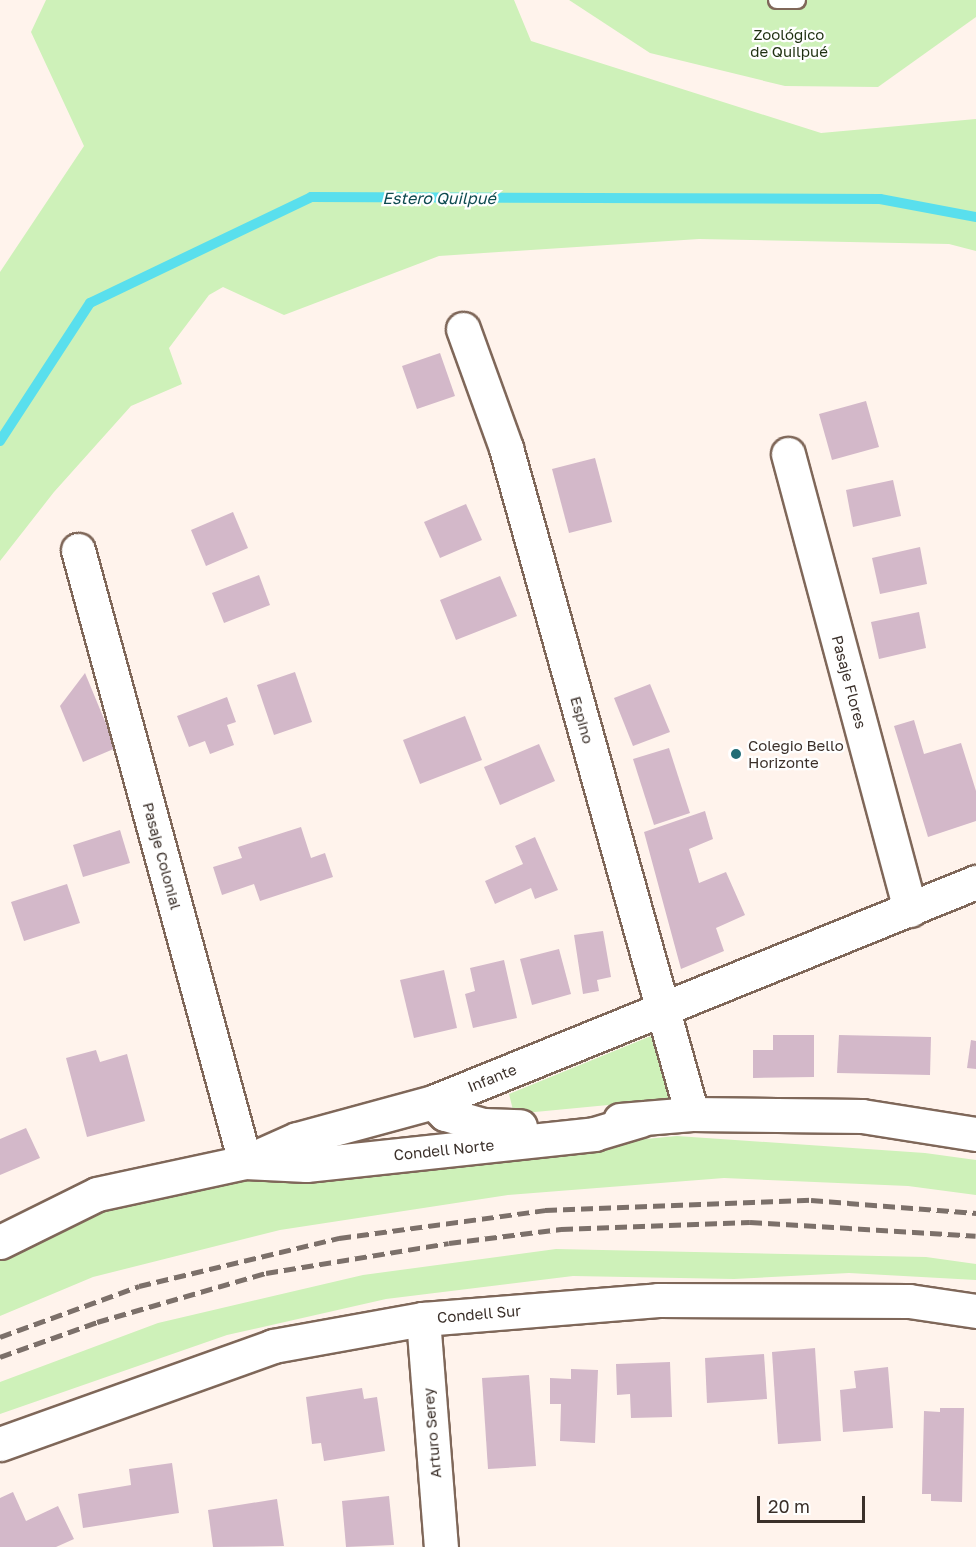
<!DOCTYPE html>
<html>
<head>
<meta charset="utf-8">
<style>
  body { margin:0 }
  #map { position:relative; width:976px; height:1547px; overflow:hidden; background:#fff3ec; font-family:"Golos Text",sans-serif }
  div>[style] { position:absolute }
  .green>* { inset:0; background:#cef1b9 }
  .stream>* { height:10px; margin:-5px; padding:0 5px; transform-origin:5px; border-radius:5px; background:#59dfed }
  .building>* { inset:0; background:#d3b8c9 }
  .roads { filter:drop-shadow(2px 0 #7f6759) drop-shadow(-2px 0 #7f6759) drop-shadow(0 2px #7f6759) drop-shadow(0 -2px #7f6759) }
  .service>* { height:16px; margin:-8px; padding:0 8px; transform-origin:8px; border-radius:8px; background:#fff }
  .minor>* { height:33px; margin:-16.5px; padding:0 16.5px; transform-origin:16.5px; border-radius:16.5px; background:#fff }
  .tertiary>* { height:33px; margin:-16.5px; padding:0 16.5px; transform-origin:16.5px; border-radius:16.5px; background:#fff }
  .rail>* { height:4.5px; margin-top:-2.25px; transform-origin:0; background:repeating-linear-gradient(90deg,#7c706a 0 12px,transparent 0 18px) }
  .dots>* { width:16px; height:16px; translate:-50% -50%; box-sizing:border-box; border:3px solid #fff; border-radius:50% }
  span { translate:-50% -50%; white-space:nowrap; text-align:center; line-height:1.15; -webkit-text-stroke:4.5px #fff; paint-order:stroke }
  .park-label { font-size:15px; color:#1e3010 }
  .street-label { font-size:15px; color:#3b302a }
  .poi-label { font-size:15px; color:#3b302a }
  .left { translate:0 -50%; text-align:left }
  .water-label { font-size:16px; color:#0e4b51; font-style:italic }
  .scale { position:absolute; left:757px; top:1496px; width:108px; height:27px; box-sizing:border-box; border:3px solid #3b302a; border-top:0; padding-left:8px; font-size:18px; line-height:21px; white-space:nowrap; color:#3b302a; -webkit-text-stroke:4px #fff; paint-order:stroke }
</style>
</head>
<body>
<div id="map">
  <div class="green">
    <div style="clip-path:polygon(46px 0,514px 0,531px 41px,821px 133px,976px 119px,976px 251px,949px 244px,699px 239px,439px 256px,284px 315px,223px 287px,209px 295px,169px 348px,182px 384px,131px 406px,54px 492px,0 561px,0 272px,84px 146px,31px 32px)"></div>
    <div style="clip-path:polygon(569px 0,976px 0,976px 17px,878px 87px,785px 86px,650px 53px)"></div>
    <div style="clip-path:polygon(651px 1036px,671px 1099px,514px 1114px,509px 1094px)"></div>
    <div style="clip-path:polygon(677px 1136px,925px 1153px,976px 1160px,976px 1195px,908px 1186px,724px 1178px,508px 1195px,280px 1230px,93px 1277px,0 1316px,0 1260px,99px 1213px,170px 1192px,303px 1172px)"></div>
    <div style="clip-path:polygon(556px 1249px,926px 1257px,976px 1264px,976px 1280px,849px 1273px,734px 1279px,573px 1276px,386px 1299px,227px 1335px,0 1414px,0 1382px,158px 1323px,363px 1275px)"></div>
  </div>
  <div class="stream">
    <div style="left:0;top:441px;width:165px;rotate:-56.9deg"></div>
    <div style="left:90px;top:303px;width:245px;rotate:-25.6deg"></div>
    <div style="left:311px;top:197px;width:569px;rotate:0.2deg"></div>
    <div style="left:880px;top:199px;width:98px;rotate:10.6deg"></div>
  </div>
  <div class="building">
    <div style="clip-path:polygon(440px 353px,455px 396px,417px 409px,402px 366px)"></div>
    <div style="clip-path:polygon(866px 401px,879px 447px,832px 460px,819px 414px)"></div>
    <div style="clip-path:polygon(595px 458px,612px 522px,569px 533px,552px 469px)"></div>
    <div style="clip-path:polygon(893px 480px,901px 516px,853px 527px,846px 490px)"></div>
    <div style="clip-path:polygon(466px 504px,482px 540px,440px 558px,424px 522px)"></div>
    <div style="clip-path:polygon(233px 512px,248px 548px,206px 566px,191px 530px)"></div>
    <div style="clip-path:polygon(920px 547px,927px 584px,880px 594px,872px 558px)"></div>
    <div style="clip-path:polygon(259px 575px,270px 605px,224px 623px,212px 593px)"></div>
    <div style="clip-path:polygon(500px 576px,517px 616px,456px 640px,440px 600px)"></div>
    <div style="clip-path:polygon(919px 612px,926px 648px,879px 659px,871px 622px)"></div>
    <div style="clip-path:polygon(295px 672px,312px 722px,274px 735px,257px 685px)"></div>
    <div style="clip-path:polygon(85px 673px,116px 748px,83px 762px,60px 706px)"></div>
    <div style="clip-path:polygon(650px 684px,670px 732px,633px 746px,614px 698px)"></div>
    <div style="clip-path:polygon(227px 697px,236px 722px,227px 725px,234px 745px,210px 754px,205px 741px,189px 747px,177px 716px)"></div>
    <div style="clip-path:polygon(465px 716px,482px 760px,420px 784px,403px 740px)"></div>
    <div style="clip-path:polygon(914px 720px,924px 754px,961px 743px,976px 791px,976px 821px,928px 837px,894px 726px)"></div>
    <div style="clip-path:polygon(539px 744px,555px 781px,500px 805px,484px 767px)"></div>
    <div style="clip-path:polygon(669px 748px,690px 813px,654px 825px,633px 759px)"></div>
    <div style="clip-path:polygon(705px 811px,713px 839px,689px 849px,699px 883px,726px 872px,745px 915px,716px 928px,724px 951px,681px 969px,644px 832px)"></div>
    <div style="clip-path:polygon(301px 827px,311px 858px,325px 853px,333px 877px,260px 901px,254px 884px,222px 895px,213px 867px,242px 858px,238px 847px)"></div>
    <div style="clip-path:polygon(120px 830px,130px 863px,83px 877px,73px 845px)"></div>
    <div style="clip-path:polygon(535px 837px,558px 890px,535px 899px,531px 888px,495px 904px,485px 881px,523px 864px,515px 846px)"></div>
    <div style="clip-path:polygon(67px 884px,80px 923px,24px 941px,11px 902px)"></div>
    <div style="clip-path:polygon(603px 931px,611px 977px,597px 980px,599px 991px,583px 994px,574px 935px)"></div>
    <div style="clip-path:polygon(559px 949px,571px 994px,532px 1005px,520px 959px)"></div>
    <div style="clip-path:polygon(504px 960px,517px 1018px,473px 1028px,465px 994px,475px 991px,470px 968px)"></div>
    <div style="clip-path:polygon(444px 970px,457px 1028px,414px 1038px,400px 980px)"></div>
    <div style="clip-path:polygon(773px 1035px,814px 1035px,814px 1077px,753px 1078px,753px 1050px,773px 1050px)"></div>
    <div style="clip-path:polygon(839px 1035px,931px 1037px,930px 1075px,837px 1073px)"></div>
    <div style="clip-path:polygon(971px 1040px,976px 1041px,976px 1069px,967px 1068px)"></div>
    <div style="clip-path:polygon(96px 1050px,100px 1062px,127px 1054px,145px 1121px,87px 1137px,66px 1058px)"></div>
    <div style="clip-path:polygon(26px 1128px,40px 1158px,0 1175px,0 1139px)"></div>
    <div style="clip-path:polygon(815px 1348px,821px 1441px,778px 1444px,772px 1352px)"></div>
    <div style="clip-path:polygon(764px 1354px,767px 1399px,707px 1403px,705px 1358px)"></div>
    <div style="clip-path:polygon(670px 1362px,672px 1417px,631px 1418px,630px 1394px,617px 1395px,616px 1364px)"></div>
    <div style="clip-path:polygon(888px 1367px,893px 1428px,843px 1432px,840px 1390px,856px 1388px,854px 1371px)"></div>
    <div style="clip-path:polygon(571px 1369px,598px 1370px,595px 1443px,560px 1441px,561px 1404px,550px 1404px,550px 1378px,571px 1379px)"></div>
    <div style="clip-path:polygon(529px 1375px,536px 1466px,488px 1469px,482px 1378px)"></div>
    <div style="clip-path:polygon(362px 1388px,364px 1399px,377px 1397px,385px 1451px,324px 1461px,321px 1443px,312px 1444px,306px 1397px)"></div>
    <div style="clip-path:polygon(940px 1408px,964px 1408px,962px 1502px,931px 1501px,931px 1494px,922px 1494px,924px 1411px,940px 1412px)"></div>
    <div style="clip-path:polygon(172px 1463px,179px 1513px,83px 1528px,78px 1494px,131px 1485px,129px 1469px)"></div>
    <div style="clip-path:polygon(13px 1492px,26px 1521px,58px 1506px,74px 1539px,56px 1547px,0 1547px,0 1498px)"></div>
    <div style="clip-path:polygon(389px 1496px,394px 1545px,346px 1547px,342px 1501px)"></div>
    <div style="clip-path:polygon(277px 1499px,284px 1546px,213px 1547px,208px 1510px)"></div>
  </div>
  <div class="roads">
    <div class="service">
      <div style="left:777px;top:0;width:20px"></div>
    </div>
    <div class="minor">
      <div style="left:463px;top:329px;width:127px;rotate:70.1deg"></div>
      <div style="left:506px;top:448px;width:691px;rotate:74.4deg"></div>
      <div style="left:788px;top:454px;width:472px;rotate:75deg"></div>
      <div style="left:78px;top:550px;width:634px;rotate:74.74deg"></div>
      <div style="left:245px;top:1162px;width:61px;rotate:2.8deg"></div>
      <div style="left:306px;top:1165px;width:290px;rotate:-6.1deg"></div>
      <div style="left:594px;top:1134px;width:49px;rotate:-16.6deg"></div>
      <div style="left:433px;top:1102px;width:17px;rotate:45deg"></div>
      <div style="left:445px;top:1114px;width:40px;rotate:16deg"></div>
      <div style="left:483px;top:1125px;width:37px;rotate:2deg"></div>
      <div style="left:620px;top:1120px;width:72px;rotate:-4.8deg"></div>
      <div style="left:692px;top:1114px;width:170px;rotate:0.7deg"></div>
      <div style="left:862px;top:1116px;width:115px;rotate:9deg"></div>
      <div style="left:423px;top:1319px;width:229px;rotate:85.5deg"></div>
    </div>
    <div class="tertiary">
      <div style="left:0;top:1242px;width:108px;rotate:-26.3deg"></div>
      <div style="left:97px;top:1194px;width:151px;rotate:-12.2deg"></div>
      <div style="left:245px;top:1162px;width:57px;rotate:-23.9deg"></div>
      <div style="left:297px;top:1139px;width:141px;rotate:-15.2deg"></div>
      <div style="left:433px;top:1102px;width:586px;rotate:-22.06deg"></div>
      <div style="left:0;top:1444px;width:290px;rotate:-19.7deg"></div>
      <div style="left:273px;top:1346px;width:152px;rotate:-10.2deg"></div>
      <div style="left:423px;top:1319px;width:236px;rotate:-4.6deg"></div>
      <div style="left:658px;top:1300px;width:251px;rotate:0.2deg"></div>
      <div style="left:909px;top:1301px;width:68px;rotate:8.5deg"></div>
    </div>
  </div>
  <div class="rail">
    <div style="left:0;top:1337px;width:148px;rotate:-20.1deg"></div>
    <div style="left:139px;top:1286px;width:206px;rotate:-13.5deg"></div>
    <div style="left:339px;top:1238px;width:208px;rotate:-7.7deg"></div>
    <div style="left:545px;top:1210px;width:266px;rotate:-2.2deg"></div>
    <div style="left:811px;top:1200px;width:166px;rotate:4.5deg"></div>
    <div style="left:0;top:1357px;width:103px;rotate:-19.8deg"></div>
    <div style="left:97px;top:1322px;width:176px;rotate:-16.2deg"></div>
    <div style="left:266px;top:1273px;width:185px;rotate:-9.3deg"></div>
    <div style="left:449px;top:1243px;width:113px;rotate:-7.1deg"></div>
    <div style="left:561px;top:1229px;width:189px;rotate:-2.1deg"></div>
    <div style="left:750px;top:1222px;width:226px;rotate:3.5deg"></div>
  </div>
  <div class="dots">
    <div style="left:736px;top:754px;background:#216c75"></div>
  </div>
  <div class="park-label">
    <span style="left:789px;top:43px">Zoológico<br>de Quilpué</span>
  </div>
  <div class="street-label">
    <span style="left:849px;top:682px;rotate:75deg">Pasaje Flores</span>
    <span style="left:582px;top:720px;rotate:74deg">Espino</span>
    <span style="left:162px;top:856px;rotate:75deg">Pasaje Colonial</span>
    <span style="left:492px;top:1078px;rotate:-22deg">Infante</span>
    <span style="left:444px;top:1150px;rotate:-6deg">Condell Norte</span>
    <span style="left:479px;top:1314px;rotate:-5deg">Condell Sur</span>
    <span style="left:432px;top:1433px;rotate:-95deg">Arturo Serey</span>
  </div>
  <div class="poi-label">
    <span class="left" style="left:748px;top:754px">Colegio Bello<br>Horizonte</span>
  </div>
  <div class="water-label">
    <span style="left:439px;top:198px">Estero Quilpué</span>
  </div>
  <div class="scale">20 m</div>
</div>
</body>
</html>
